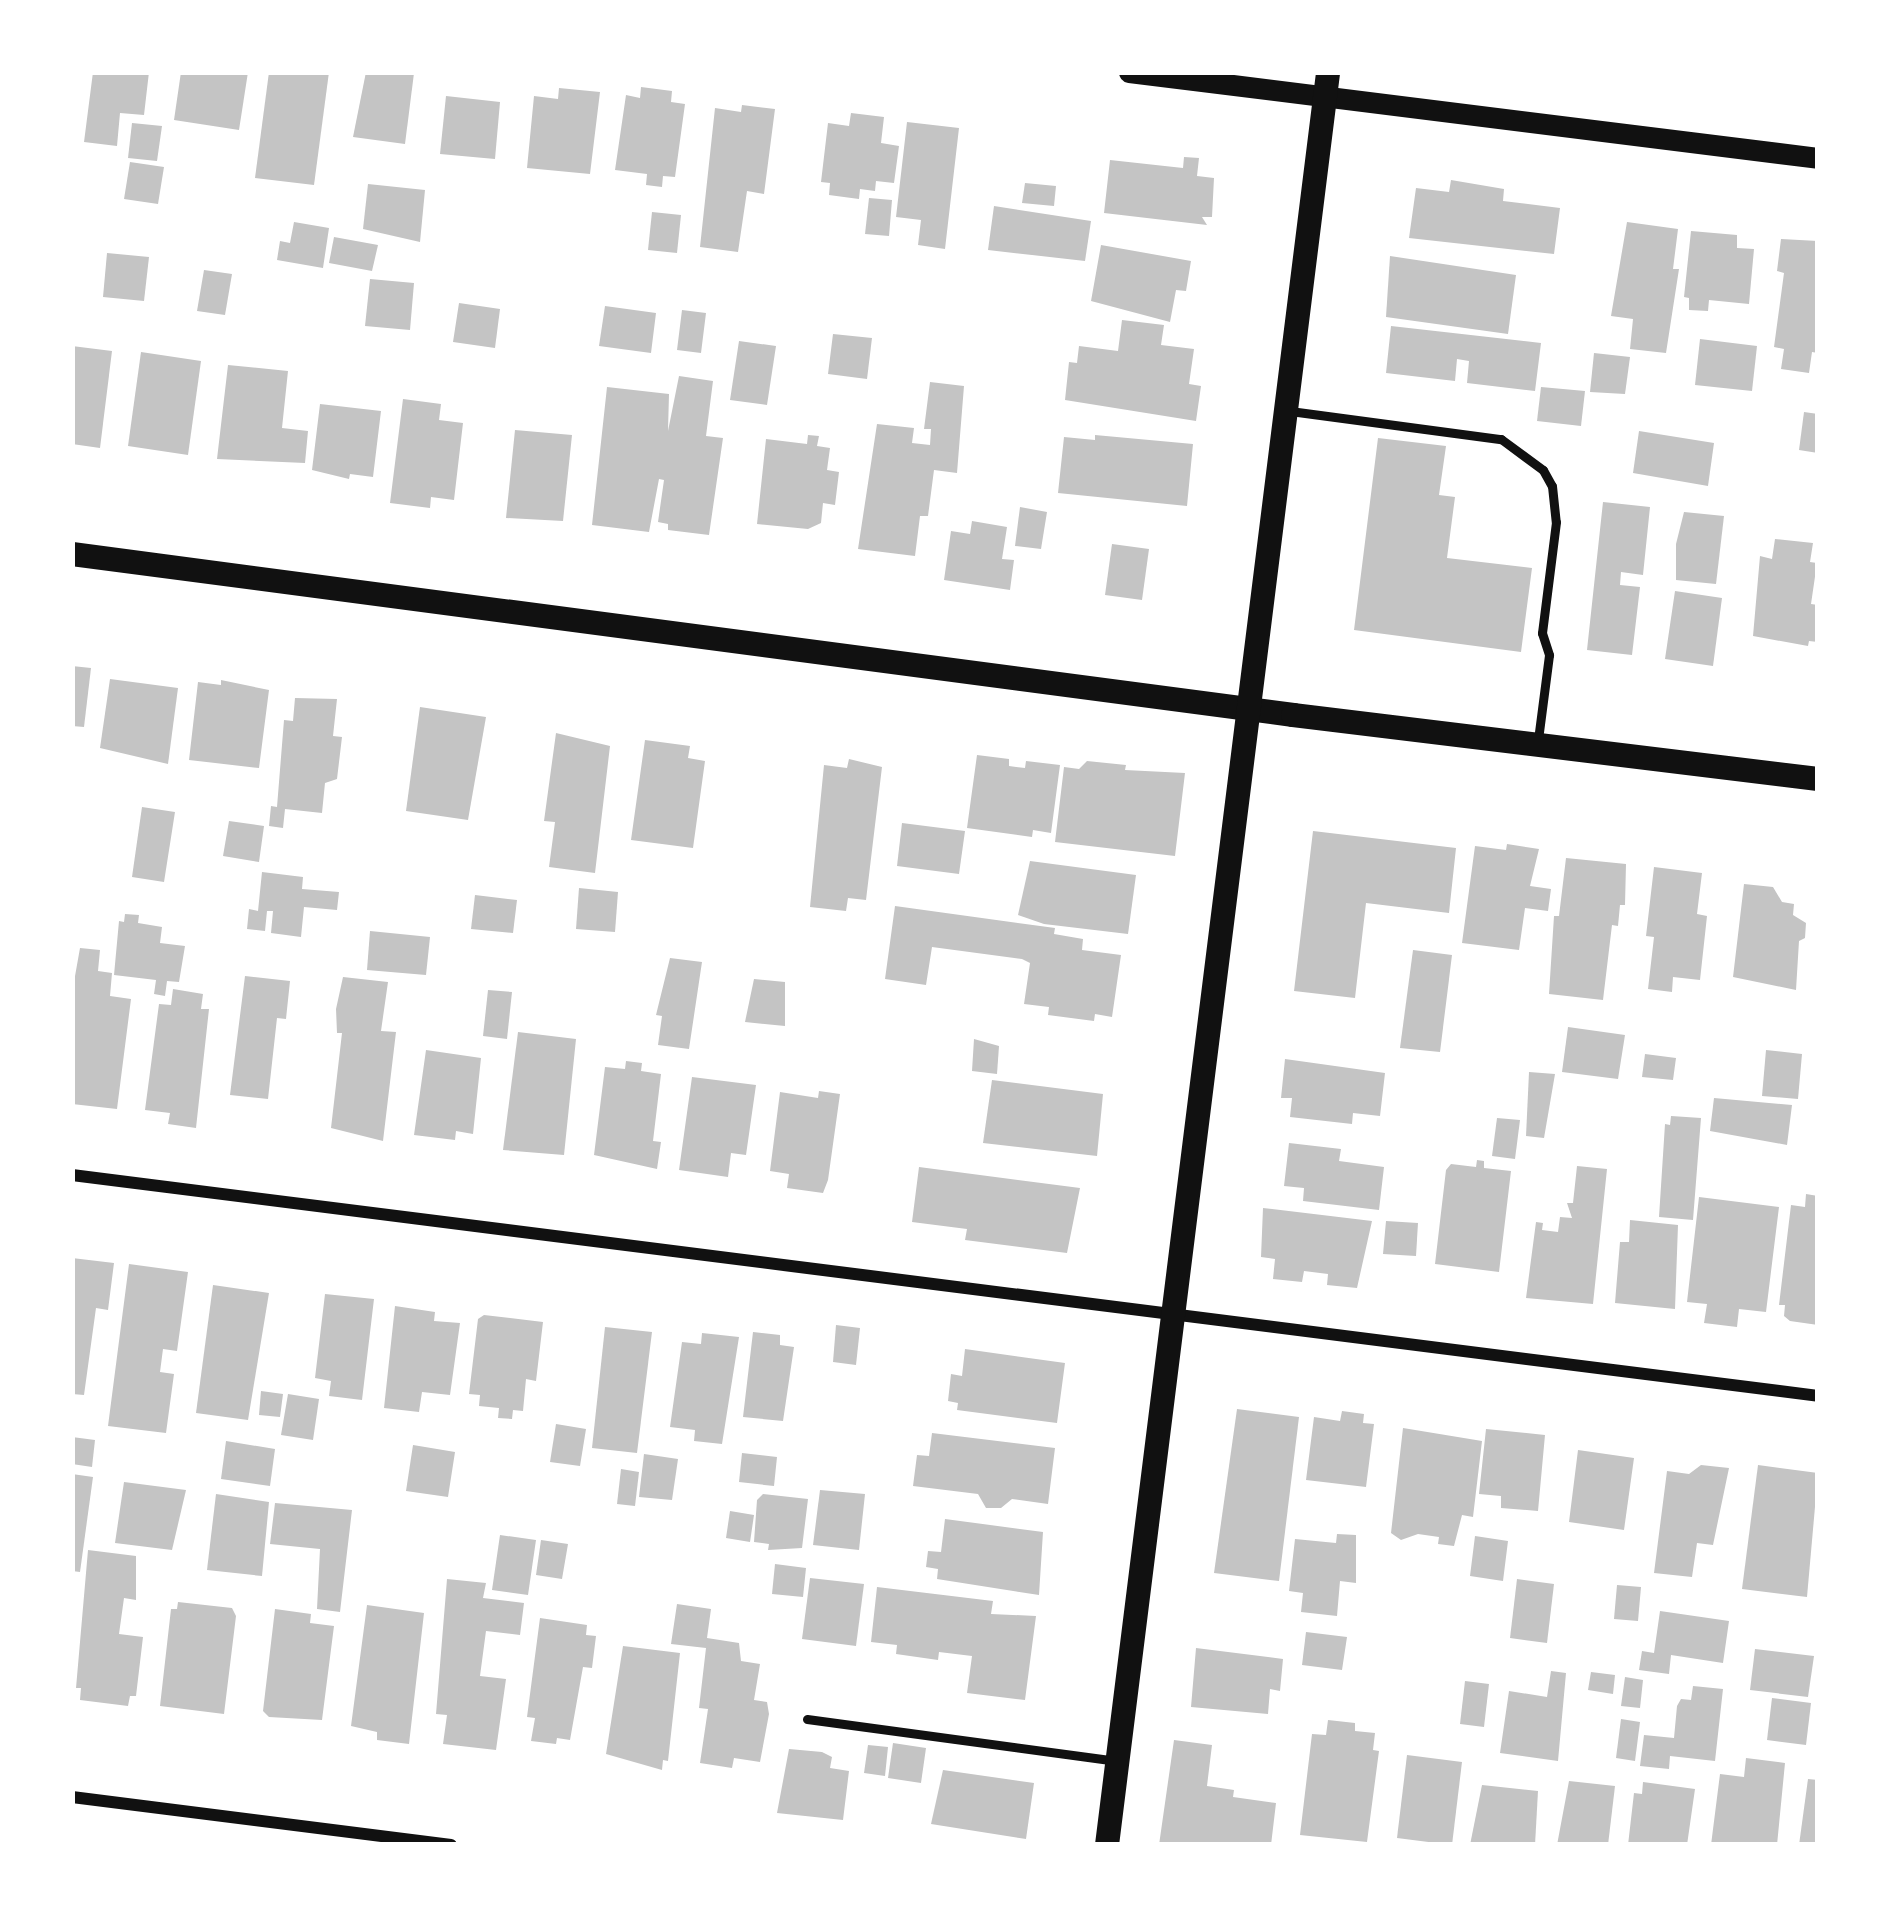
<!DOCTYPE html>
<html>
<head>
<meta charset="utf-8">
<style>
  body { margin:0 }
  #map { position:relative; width:1890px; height:1917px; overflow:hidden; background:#fff; font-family:Poppins,sans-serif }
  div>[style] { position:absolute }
  .building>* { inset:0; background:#c4c4c4 }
  .service>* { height:9px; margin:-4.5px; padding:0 4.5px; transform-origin:4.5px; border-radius:4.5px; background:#111 }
  .minor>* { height:12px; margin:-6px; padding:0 6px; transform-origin:6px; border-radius:6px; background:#111 }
  .tertiary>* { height:21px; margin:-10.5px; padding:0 10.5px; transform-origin:10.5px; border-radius:10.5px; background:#111 }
  .secondary>* { height:24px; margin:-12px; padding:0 12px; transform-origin:12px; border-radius:12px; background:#111 }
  span { translate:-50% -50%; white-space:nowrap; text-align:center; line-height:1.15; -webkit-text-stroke:10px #fff; paint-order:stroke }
  .frame { position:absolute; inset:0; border:75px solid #fff; pointer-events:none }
</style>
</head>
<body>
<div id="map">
  <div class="building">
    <div style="clip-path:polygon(93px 72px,149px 72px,144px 115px,120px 113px,117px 146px,84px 142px)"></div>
    <div style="clip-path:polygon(181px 72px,248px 72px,239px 130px,174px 120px)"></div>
    <div style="clip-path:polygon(269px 72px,329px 72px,314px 185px,255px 178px)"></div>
    <div style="clip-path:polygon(366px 72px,414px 73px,405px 144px,353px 137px)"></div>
    <div style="clip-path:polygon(641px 87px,672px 91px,671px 102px,685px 104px,675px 177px,663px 176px,662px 187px,646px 185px,647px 174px,615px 170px,626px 95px,640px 98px)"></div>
    <div style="clip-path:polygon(559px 88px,600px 92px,590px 174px,527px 168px,534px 96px,558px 99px)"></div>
    <div style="clip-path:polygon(446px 96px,500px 102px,495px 159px,440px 154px)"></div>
    <div style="clip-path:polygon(742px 105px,775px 109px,764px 194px,747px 191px,738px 252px,700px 247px,715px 108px,741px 112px)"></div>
    <div style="clip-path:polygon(851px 113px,884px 117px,881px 143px,899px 146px,894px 183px,876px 181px,875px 191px,860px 189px,859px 199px,829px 195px,830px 183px,821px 182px,828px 123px,849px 126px)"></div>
    <div style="clip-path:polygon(907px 122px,959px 128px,945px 249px,918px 245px,921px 220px,896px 217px)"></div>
    <div style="clip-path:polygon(132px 123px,162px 126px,157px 161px,128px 158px)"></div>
    <div style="clip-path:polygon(1184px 157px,1199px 158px,1197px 176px,1214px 178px,1212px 217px,1202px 217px,1207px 225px,1104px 213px,1110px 160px,1183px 168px)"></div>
    <div style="clip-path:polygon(130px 162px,164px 167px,158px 204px,124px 199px)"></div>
    <div style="clip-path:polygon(1451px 180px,1504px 189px,1503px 201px,1560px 208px,1554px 254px,1409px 238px,1416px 188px,1449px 192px)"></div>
    <div style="clip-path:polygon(1025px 183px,1056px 186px,1054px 206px,1022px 203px)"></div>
    <div style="clip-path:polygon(368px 184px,425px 190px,420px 242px,363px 229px)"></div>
    <div style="clip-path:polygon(869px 198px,892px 200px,889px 236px,865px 234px)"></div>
    <div style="clip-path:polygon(994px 206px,1091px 221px,1085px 261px,988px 250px)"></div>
    <div style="clip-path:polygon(652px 212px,681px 215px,677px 253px,648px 250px)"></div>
    <div style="clip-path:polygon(294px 222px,329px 228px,323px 268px,277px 260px,280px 241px,290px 243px)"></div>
    <div style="clip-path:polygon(1627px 222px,1678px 229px,1673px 269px,1679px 269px,1666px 353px,1630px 349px,1633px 319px,1611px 316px)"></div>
    <div style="clip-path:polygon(1691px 231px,1737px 235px,1737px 248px,1754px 249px,1749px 304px,1709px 300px,1708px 311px,1689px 310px,1689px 298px,1684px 297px)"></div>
    <div style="clip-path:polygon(334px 237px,378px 245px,372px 271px,329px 263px)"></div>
    <div style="clip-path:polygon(1781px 239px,1818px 241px,1818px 353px,1812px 352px,1809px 373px,1781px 369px,1784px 349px,1774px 347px,1784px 273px,1777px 271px)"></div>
    <div style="clip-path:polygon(1101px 245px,1191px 261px,1186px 291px,1176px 290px,1170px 322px,1091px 301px)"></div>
    <div style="clip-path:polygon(107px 253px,149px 257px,144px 301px,103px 297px)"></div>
    <div style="clip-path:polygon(1390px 256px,1516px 275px,1508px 334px,1386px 317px)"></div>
    <div style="clip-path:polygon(204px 270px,232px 274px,225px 315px,197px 311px)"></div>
    <div style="clip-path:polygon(370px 279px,414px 283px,410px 330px,365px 326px)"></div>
    <div style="clip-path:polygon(459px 303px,500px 309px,495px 348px,453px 342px)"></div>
    <div style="clip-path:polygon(605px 306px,656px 313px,651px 353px,599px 346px)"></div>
    <div style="clip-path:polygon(682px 310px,706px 313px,701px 353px,677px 350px)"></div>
    <div style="clip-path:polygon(1122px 320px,1164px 325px,1161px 345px,1194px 349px,1189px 384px,1201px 386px,1196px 421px,1065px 400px,1069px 362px,1077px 363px,1079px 346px,1118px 351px)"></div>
    <div style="clip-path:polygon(1391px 326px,1541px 343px,1535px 391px,1467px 383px,1469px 361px,1457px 359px,1455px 381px,1386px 373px)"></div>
    <div style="clip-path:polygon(833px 334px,872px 338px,867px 379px,828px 374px)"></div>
    <div style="clip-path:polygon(1700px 339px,1757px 346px,1752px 391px,1695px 385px)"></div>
    <div style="clip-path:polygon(739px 341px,776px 346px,767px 405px,730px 400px)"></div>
    <div style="clip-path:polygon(72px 346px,112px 351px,100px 448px,72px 444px)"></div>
    <div style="clip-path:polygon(141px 352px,201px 361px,188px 455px,128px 446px)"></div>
    <div style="clip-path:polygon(1594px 353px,1630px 357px,1625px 394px,1590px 392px)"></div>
    <div style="clip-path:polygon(228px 365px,288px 371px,282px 428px,308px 431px,305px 463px,217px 459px)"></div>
    <div style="clip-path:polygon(679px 376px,713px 381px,706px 436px,723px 438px,709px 535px,668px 530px,668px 524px,658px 522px,664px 480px,659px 479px,649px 532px,592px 525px,607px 387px,669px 394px,668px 431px)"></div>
    <div style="clip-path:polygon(930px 382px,964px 386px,957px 473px,934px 470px,928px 516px,920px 516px,915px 556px,858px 549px,877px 424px,914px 428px,912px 443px,930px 445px,931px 429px,924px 429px)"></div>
    <div style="clip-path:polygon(1541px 387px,1585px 391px,1581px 426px,1537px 421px)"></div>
    <div style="clip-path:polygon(403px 399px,441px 404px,439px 420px,463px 423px,454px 500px,431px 497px,430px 508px,390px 503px)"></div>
    <div style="clip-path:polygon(320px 404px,381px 411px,373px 477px,350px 474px,349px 479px,312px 470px)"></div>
    <div style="clip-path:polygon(1804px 412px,1818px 414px,1818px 453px,1799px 450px)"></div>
    <div style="clip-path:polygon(515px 430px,572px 435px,563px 521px,506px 518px)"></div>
    <div style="clip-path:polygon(1639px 431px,1714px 443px,1708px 486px,1633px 473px)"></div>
    <div style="clip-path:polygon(808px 435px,819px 436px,817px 446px,830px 448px,827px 470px,839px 472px,835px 505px,823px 503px,821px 523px,808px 529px,757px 524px,766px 439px,807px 444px)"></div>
    <div style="clip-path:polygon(1095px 435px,1193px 444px,1187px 506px,1058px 493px,1064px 437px,1095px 440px)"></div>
    <div style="clip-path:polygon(1378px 438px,1446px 446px,1439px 495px,1455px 497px,1447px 558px,1532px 568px,1521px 652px,1354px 630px)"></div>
    <div style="clip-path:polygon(1603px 502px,1650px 507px,1643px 575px,1621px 572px,1620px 585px,1640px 587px,1632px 655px,1587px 650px)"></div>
    <div style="clip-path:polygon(1020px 507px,1047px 512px,1041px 549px,1015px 546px)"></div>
    <div style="clip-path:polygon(1684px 512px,1724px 516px,1716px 584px,1676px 580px,1676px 544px)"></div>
    <div style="clip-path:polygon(972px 521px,1007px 527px,1002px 559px,1014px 560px,1010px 590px,944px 580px,951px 531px,970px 534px)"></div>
    <div style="clip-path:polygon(1775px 539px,1813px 543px,1810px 562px,1817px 563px,1811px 604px,1818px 605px,1818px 642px,1809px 641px,1808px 646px,1753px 636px,1760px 556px,1772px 559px)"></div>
    <div style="clip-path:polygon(1112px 544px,1149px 549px,1142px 600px,1105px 595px)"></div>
    <div style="clip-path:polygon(1675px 591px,1722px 598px,1713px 666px,1665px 659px)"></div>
    <div style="clip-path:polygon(72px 666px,91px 668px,84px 727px,72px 726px)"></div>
    <div style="clip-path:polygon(110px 679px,178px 688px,168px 764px,100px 748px)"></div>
    <div style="clip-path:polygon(221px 680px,269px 690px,259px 768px,189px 760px,198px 682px,221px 685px)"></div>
    <div style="clip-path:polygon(295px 698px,337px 699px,333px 736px,342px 737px,337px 779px,325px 783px,322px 813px,285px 809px,283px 828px,269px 826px,271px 806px,277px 807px,284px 720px,293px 721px)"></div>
    <div style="clip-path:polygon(420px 707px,486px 717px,468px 820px,406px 811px)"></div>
    <div style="clip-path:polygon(556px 733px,610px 746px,595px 873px,549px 867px,555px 822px,544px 821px)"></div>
    <div style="clip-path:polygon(645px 740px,690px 746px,688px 758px,705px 761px,693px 848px,631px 840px)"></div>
    <div style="clip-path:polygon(977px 755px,1009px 759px,1009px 766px,1025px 768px,1026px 761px,1060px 765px,1051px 833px,1033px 830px,1032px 837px,967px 828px)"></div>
    <div style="clip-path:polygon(849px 759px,882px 767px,866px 900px,848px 898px,846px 911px,810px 907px,824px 765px,847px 768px)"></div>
    <div style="clip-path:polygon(1087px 761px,1126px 765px,1125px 770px,1185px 773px,1175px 856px,1055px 842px,1064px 767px,1079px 769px)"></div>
    <div style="clip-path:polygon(142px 807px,175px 812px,164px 882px,132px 877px)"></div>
    <div style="clip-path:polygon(229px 821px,264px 826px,259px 862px,223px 856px)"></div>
    <div style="clip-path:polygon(902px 823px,965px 831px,959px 874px,897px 866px)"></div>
    <div style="clip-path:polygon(1313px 831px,1456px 848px,1449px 913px,1366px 903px,1355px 998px,1294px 991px)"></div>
    <div style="clip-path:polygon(1507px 844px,1539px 849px,1530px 886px,1551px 889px,1548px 911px,1525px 908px,1519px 950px,1462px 943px,1475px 846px,1506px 850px)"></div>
    <div style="clip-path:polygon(1566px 858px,1626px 864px,1625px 905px,1620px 905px,1618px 926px,1612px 925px,1603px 1000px,1549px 994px,1554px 916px,1559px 916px)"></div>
    <div style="clip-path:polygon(1030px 861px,1136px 875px,1128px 934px,1044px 924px,1018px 915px)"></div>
    <div style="clip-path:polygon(1654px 867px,1702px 873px,1697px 914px,1707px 916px,1700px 980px,1673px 977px,1672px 992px,1648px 989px,1654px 937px,1646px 936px)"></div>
    <div style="clip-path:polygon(262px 872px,303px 877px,302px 889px,339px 892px,337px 910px,304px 907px,301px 937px,271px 933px,273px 911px,267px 911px,265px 931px,247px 929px,249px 909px,258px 911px)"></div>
    <div style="clip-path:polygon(1744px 884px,1773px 887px,1782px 902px,1794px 904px,1793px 915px,1806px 923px,1805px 938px,1799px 941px,1796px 990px,1733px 977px)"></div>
    <div style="clip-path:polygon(579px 888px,618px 892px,615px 932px,576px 929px)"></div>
    <div style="clip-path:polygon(475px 895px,517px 900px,513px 933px,471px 929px)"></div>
    <div style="clip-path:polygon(895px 906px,1055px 928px,1054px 934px,1083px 939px,1082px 950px,1121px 955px,1112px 1017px,1095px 1014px,1094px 1021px,1048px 1015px,1049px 1007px,1024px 1004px,1030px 963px,1022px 959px,932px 947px,926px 985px,885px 979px)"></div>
    <div style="clip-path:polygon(125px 914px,139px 915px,138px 923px,162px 927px,160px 943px,185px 946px,179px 982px,167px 981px,165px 996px,154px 994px,156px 980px,114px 975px,119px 921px,124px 922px)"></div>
    <div style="clip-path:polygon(370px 931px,430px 937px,426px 975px,367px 970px)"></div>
    <div style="clip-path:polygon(80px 948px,100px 950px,98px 971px,112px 973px,110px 996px,131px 999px,117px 1109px,72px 1104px,72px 993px)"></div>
    <div style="clip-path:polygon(1413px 950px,1452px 955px,1440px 1052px,1400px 1048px)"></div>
    <div style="clip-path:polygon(670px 958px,702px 962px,689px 1049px,658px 1045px,662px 1016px,656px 1015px)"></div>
    <div style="clip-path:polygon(245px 976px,290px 981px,286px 1019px,277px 1018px,268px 1099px,230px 1095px)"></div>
    <div style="clip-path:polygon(343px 977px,388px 982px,381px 1031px,396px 1032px,383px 1141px,331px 1128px,342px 1033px,337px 1033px,336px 1009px)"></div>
    <div style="clip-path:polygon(754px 979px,785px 982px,785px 1026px,745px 1022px)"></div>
    <div style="clip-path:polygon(173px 989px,203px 994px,201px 1009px,209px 1009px,196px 1128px,168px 1124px,170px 1113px,145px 1110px,159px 1004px,171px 1005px)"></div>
    <div style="clip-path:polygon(488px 990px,512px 992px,507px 1039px,483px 1036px)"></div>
    <div style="clip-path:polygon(1568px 1027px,1625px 1035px,1618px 1079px,1562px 1072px)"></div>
    <div style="clip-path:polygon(518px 1032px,576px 1039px,564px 1155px,503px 1150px)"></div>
    <div style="clip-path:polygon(974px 1039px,999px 1046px,997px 1074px,972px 1071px)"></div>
    <div style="clip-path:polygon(426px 1050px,481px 1058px,473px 1134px,456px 1131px,455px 1140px,414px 1135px)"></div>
    <div style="clip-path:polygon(1766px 1050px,1802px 1054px,1798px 1099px,1762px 1096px)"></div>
    <div style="clip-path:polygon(1645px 1054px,1676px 1058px,1673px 1080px,1642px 1077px)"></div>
    <div style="clip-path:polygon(1285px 1059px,1385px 1073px,1380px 1116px,1353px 1113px,1352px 1124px,1290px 1117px,1292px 1098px,1281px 1098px)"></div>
    <div style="clip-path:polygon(626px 1061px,642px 1063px,641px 1071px,661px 1074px,653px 1141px,661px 1142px,657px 1169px,594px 1155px,605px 1067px,625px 1069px)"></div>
    <div style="clip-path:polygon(1529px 1072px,1555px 1074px,1544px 1138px,1526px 1136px)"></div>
    <div style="clip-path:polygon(692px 1077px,756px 1085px,746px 1155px,731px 1153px,728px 1177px,679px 1170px)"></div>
    <div style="clip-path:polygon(992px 1080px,1103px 1094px,1097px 1156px,983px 1143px)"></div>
    <div style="clip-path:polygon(819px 1091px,840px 1094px,828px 1180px,823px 1193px,787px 1188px,789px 1174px,770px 1171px,780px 1092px,818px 1098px)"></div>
    <div style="clip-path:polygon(1714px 1098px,1792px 1105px,1787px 1145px,1710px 1131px)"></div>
    <div style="clip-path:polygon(1671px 1116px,1701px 1118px,1693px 1220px,1659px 1217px,1665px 1124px,1670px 1125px)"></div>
    <div style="clip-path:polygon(1497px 1118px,1520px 1120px,1515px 1159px,1492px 1156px)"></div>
    <div style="clip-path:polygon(1289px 1143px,1341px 1149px,1339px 1161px,1384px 1167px,1379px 1210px,1303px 1201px,1304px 1188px,1284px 1186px)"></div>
    <div style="clip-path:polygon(1477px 1160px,1484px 1161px,1484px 1168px,1511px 1171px,1499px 1272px,1435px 1264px,1446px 1170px,1451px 1164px,1476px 1167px)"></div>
    <div style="clip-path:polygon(1577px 1166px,1607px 1169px,1593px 1304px,1526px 1298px,1536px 1222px,1543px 1223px,1542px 1230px,1558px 1232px,1560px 1217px,1572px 1218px,1567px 1203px,1573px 1203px)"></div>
    <div style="clip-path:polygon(919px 1167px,1080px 1188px,1067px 1253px,965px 1240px,967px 1229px,912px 1222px)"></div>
    <div style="clip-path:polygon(1806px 1194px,1818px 1196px,1818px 1325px,1790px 1321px,1784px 1316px,1785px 1305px,1779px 1305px,1791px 1205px,1805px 1207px)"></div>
    <div style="clip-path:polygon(1699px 1197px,1779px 1207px,1766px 1312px,1739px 1309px,1737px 1327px,1704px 1323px,1707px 1304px,1687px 1302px)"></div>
    <div style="clip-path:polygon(1263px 1208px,1372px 1221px,1357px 1288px,1327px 1285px,1328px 1274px,1304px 1271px,1302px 1282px,1273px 1279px,1275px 1259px,1261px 1257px)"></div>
    <div style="clip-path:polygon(1630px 1220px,1678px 1225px,1675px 1309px,1615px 1303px,1620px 1242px,1629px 1242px)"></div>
    <div style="clip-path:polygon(1386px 1221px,1418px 1223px,1416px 1256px,1383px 1254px)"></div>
    <div style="clip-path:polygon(72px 1258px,114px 1263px,108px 1310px,96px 1308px,84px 1395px,72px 1394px)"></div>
    <div style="clip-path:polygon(129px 1264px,188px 1272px,177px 1351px,163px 1349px,160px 1372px,174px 1374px,166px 1433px,108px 1426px)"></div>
    <div style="clip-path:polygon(213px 1285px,269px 1293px,248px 1420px,196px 1413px)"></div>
    <div style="clip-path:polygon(325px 1294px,374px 1299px,362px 1400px,329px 1396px,331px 1381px,315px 1378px)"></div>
    <div style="clip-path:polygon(395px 1306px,435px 1312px,434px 1321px,460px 1323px,450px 1395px,422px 1392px,419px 1412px,384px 1408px)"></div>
    <div style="clip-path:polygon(484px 1315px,543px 1322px,536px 1381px,526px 1379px,523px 1411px,513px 1410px,512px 1419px,498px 1418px,499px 1408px,479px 1406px,480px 1395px,469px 1394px,478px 1319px)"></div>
    <div style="clip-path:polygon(836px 1325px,860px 1328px,856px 1365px,833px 1362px)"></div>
    <div style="clip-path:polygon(605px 1327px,652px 1332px,637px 1453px,592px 1448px)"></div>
    <div style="clip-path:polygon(753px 1332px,780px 1335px,780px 1345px,794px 1347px,783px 1421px,743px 1417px)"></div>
    <div style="clip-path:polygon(702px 1333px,739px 1337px,722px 1444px,694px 1441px,695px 1430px,670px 1427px,682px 1342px,701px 1344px)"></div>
    <div style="clip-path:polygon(965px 1349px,1065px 1363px,1057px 1423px,957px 1410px,958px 1403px,948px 1401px,951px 1374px,962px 1376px)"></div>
    <div style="clip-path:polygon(261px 1391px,283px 1394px,280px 1417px,259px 1415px)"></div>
    <div style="clip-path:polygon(288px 1394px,319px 1399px,313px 1440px,281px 1435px)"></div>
    <div style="clip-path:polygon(1237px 1409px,1299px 1417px,1279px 1581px,1214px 1573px)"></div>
    <div style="clip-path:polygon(1342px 1411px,1364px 1414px,1363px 1423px,1374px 1424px,1366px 1487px,1306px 1480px,1314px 1417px,1340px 1421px)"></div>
    <div style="clip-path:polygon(556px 1424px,586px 1429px,580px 1466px,550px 1462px)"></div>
    <div style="clip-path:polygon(1403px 1428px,1482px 1441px,1473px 1517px,1462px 1515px,1454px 1546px,1438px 1544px,1439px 1537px,1418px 1534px,1401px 1540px,1391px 1533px)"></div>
    <div style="clip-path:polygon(1486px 1429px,1545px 1435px,1538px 1511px,1501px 1508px,1501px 1496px,1479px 1494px)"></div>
    <div style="clip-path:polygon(932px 1433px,1055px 1448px,1048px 1504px,1012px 1499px,1001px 1508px,986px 1508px,978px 1494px,913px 1486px,917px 1455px,929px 1456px)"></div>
    <div style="clip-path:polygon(72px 1437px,95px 1440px,92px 1467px,72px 1464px)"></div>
    <div style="clip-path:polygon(226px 1441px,275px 1449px,270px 1486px,221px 1479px)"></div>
    <div style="clip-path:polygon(413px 1445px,455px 1452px,448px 1497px,406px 1491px)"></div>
    <div style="clip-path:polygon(1578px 1450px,1634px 1458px,1624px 1530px,1569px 1522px)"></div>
    <div style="clip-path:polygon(742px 1453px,777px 1457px,774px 1486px,739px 1482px)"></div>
    <div style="clip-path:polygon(644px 1454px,678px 1459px,672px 1500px,639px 1497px)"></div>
    <div style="clip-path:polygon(1701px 1465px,1729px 1468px,1713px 1545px,1697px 1543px,1692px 1577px,1654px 1573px,1667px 1471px,1689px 1474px)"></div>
    <div style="clip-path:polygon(1758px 1465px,1818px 1473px,1807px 1597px,1742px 1589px)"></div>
    <div style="clip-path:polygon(621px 1469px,639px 1472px,635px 1506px,617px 1504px)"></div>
    <div style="clip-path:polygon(72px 1474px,93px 1477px,80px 1572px,72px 1571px)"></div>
    <div style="clip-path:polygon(124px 1482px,186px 1490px,172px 1550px,115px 1543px)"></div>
    <div style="clip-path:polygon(820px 1490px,865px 1494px,859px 1550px,813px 1545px)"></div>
    <div style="clip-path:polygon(216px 1494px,269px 1502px,262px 1576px,207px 1570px)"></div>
    <div style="clip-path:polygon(763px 1494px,808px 1499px,802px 1548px,768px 1550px,769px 1544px,754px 1542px,757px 1500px)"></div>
    <div style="clip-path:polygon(275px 1503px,352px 1510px,340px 1612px,317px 1609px,320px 1549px,270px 1544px)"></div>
    <div style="clip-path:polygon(730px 1511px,754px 1515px,750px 1542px,726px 1538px)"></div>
    <div style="clip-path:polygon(945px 1519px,1043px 1532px,1039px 1595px,937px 1579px,938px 1569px,926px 1567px,928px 1551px,941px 1552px)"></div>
    <div style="clip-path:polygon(1337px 1534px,1356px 1535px,1356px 1583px,1340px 1581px,1337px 1616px,1301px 1612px,1303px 1593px,1289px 1591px,1295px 1539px,1336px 1543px)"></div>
    <div style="clip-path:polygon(500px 1535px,536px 1540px,528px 1595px,492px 1590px)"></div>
    <div style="clip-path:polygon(1475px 1536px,1508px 1541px,1503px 1581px,1470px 1576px)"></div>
    <div style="clip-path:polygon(541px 1540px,568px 1544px,562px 1579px,536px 1575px)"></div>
    <div style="clip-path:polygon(88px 1550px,136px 1556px,136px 1600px,124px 1598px,119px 1634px,143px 1637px,136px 1696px,130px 1696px,128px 1706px,80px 1700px,81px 1688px,76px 1688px)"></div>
    <div style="clip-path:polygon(775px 1564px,806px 1568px,803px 1597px,772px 1594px)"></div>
    <div style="clip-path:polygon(810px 1578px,864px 1584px,856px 1646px,802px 1639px)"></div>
    <div style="clip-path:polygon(447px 1579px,486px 1583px,483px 1598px,524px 1603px,520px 1635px,486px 1631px,480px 1676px,506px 1679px,496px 1750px,443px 1744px,447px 1715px,436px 1714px)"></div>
    <div style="clip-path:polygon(1517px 1579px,1554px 1584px,1547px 1643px,1510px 1638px)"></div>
    <div style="clip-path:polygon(1617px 1585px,1641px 1587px,1638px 1621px,1614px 1619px)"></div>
    <div style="clip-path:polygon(877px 1587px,993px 1601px,991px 1614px,1036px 1616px,1025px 1700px,967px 1693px,972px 1656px,939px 1652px,938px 1660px,896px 1654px,897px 1645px,871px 1642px)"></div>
    <div style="clip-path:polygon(178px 1602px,232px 1608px,236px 1616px,224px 1714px,160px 1706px,171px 1609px,177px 1609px)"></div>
    <div style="clip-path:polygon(677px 1604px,711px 1609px,707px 1638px,739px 1643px,741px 1661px,760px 1664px,754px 1700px,767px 1702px,769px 1714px,760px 1762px,734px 1758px,732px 1768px,700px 1763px,708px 1709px,699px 1708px,706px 1648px,671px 1644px)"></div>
    <div style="clip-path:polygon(367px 1605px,424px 1613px,409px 1744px,377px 1740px,377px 1732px,351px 1726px)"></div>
    <div style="clip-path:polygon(275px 1609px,311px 1614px,310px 1623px,334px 1626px,322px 1720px,269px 1717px,263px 1711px)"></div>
    <div style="clip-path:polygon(1660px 1611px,1729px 1621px,1723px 1663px,1671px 1655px,1669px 1674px,1639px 1670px,1642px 1651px,1654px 1653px)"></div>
    <div style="clip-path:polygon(540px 1618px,587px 1625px,586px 1635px,596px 1636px,592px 1668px,583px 1667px,570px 1740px,557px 1738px,556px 1744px,531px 1741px,535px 1718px,527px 1717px)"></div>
    <div style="clip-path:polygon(1306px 1632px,1347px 1637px,1342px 1670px,1302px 1665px)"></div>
    <div style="clip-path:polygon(623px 1646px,680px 1653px,668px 1761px,663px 1760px,662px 1770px,606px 1754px)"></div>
    <div style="clip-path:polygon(1196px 1648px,1283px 1659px,1280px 1691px,1270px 1689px,1268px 1714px,1191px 1707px)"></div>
    <div style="clip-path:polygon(1755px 1649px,1814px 1656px,1808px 1697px,1750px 1690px)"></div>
    <div style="clip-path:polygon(1551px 1671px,1566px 1673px,1558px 1761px,1500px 1753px,1509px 1691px,1547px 1697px)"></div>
    <div style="clip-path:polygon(1591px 1672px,1615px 1675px,1613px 1694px,1588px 1690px)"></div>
    <div style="clip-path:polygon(1625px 1677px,1643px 1680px,1640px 1708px,1621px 1706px)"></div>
    <div style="clip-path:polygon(1465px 1681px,1489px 1684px,1484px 1727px,1460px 1724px)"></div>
    <div style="clip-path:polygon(1693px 1686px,1723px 1689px,1715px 1761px,1670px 1756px,1669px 1769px,1640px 1766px,1644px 1735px,1674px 1738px,1677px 1706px,1681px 1699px,1691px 1700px)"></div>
    <div style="clip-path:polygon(1772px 1698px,1811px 1703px,1806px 1745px,1767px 1740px)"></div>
    <div style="clip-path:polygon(1621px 1719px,1640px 1722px,1635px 1761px,1616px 1758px)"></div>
    <div style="clip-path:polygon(1328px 1720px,1355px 1723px,1355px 1731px,1375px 1733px,1373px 1750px,1379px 1751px,1367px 1842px,1300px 1835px,1312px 1734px,1326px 1735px)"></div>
    <div style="clip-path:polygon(1174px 1740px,1212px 1745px,1207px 1786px,1234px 1790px,1233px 1797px,1276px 1803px,1271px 1845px,1159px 1845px)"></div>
    <div style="clip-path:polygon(893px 1743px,926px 1748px,921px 1783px,888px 1778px)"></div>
    <div style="clip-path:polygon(868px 1745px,888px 1747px,885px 1776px,864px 1773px)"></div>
    <div style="clip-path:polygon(789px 1749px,822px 1752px,832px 1757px,830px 1768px,849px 1771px,843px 1820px,777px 1813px)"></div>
    <div style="clip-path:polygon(1407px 1755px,1462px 1762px,1452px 1845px,1397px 1838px)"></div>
    <div style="clip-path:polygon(1746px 1758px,1785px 1763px,1777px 1845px,1711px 1845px,1720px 1774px,1744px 1777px)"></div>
    <div style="clip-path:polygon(943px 1770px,1034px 1783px,1026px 1839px,931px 1824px)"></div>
    <div style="clip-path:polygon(1808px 1779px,1818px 1780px,1818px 1845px,1799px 1845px)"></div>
    <div style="clip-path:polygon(1569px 1781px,1615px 1786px,1608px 1845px,1557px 1845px)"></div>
    <div style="clip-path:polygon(1643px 1782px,1695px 1789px,1687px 1845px,1628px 1845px,1634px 1793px,1642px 1794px)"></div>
    <div style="clip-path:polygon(1482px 1785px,1538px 1791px,1535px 1845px,1470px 1845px)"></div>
  </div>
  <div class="service">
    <div style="left:1290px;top:411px;width:213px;rotate:7.6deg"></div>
    <div style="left:1501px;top:439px;width:52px;rotate:36.4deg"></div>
    <div style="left:1543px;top:470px;width:18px;rotate:61deg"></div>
    <div style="left:1552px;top:486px;width:36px;rotate:84deg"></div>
    <div style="left:1556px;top:522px;width:112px;rotate:97.2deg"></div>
    <div style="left:1542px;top:633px;width:23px;rotate:72deg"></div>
    <div style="left:1549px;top:655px;width:86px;rotate:97.4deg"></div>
    <div style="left:807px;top:1719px;width:313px;rotate:7.7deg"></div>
  </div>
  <div class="minor">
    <div style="left:72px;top:1175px;width:1760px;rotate:7.21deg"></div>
    <div style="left:72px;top:1797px;width:382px;rotate:7.2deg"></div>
  </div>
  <div class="tertiary">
    <div style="left:1129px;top:72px;width:694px;rotate:7.11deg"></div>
  </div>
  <div class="secondary">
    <div style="left:72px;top:554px;width:1232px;rotate:7.51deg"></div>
    <div style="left:1293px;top:715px;width:529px;rotate:6.95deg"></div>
    <div style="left:1107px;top:1845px;width:1787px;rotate:-82.89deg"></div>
  </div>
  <div class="frame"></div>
</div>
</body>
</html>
